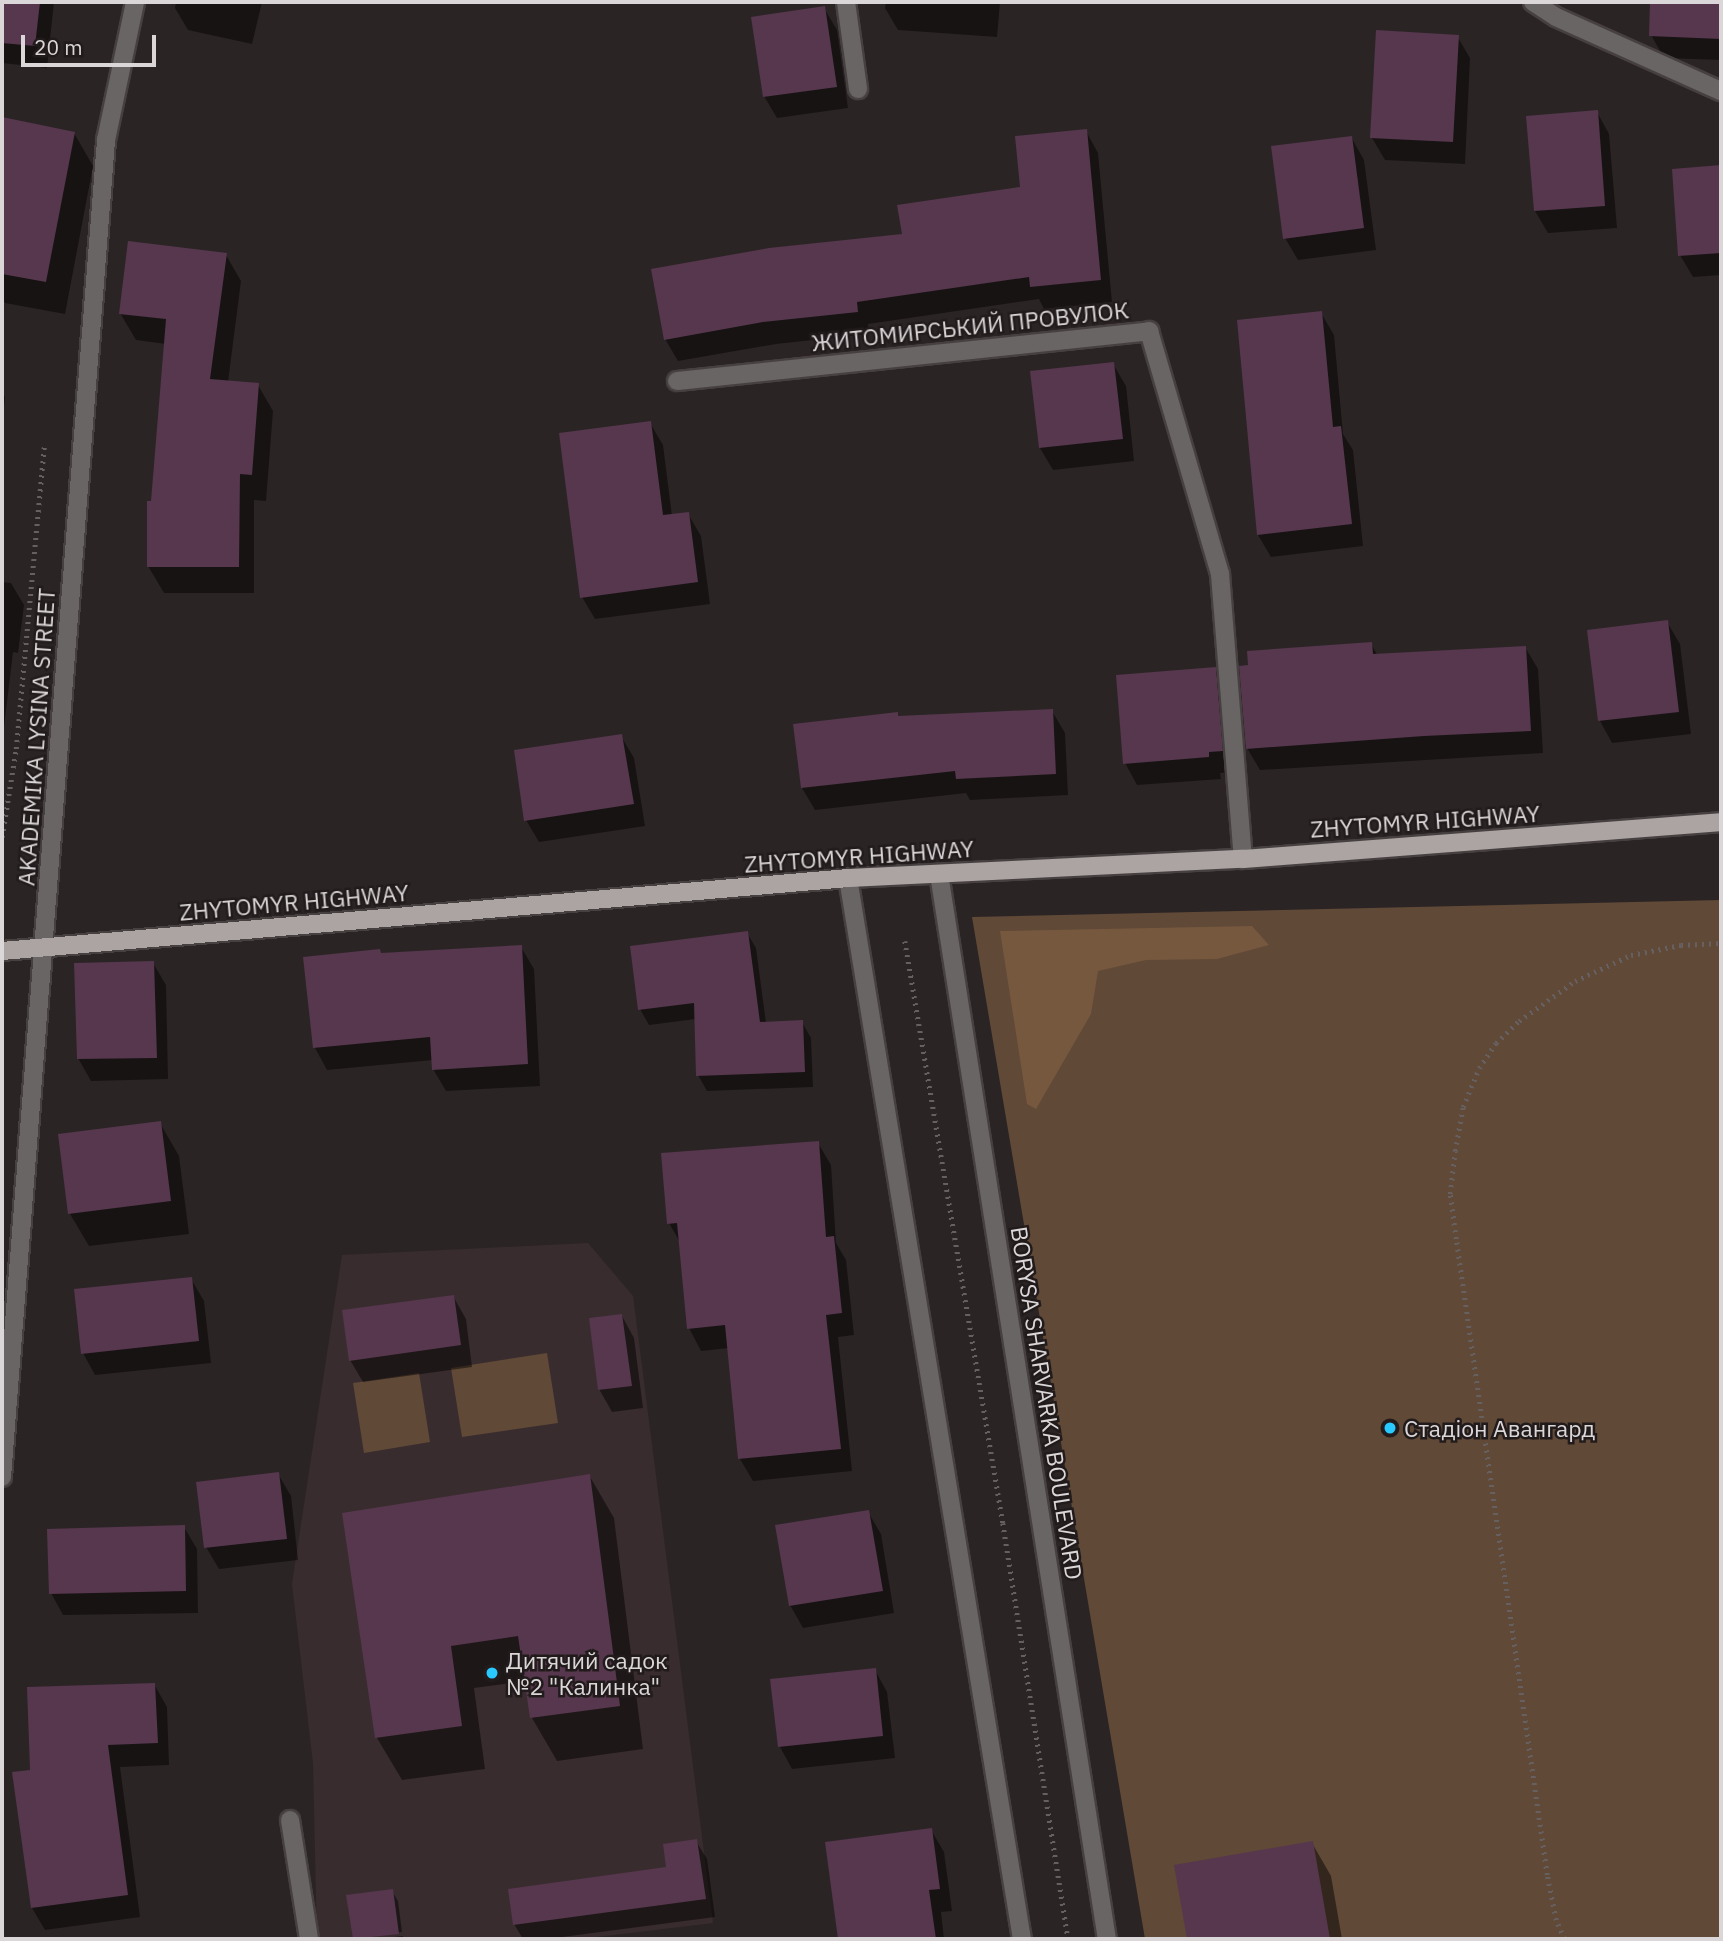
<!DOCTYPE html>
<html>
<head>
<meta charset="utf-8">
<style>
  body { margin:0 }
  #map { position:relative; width:1723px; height:1941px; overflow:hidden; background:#2b2425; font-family:"IBM Plex Sans",sans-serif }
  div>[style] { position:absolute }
  .built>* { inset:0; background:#392c2e }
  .green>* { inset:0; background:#604937 }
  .forest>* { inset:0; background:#76583f }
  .shadow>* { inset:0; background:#0007 }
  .building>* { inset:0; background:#56374d }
  .path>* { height:4.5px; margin-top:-2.25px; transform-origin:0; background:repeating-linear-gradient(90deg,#666061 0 2px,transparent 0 7px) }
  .roads { filter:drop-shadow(2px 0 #474041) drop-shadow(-2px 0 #474041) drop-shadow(0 2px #474041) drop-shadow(0 -2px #474041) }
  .minor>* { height:18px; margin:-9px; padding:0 9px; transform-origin:9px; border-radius:9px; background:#696564 }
  .major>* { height:18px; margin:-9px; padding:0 9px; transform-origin:9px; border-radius:9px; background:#aca4a3 }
  .dots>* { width:19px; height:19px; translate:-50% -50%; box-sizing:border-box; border:4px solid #211b1c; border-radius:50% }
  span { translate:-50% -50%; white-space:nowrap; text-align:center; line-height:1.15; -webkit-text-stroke:5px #211b1c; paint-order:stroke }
  .street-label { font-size:23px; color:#dbd6d7 }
  .poi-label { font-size:23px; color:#dbd6d7 }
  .left { translate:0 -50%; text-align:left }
  .frame { position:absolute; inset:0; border:4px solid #dbd6d7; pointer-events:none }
  .scale { position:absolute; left:21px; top:35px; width:135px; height:32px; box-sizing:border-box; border:4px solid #dbd6d7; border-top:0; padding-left:9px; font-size:21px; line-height:24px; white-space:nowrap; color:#dbd6d7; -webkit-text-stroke:5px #211b1c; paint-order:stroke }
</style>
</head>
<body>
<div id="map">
  <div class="built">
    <div style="clip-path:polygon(588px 1243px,633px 1296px,713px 1923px,580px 1939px,317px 1939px,313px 1763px,292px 1584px,342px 1255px)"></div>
  </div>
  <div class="green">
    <div style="clip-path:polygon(1721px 900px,1721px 1939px,1145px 1939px,972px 917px)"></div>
    <div style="clip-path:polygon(547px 1353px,558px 1423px,462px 1437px,451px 1368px)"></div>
    <div style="clip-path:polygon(419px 1373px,430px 1442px,364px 1453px,353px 1383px)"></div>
  </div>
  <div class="forest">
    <div style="clip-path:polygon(1252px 926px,1269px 945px,1217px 959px,1146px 960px,1098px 971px,1091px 1014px,1036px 1109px,1027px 1104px,1000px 931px)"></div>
  </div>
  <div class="shadow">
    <div style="clip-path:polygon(2px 2px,54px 2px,47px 68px,2px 63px)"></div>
    <div style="clip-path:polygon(176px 2px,262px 2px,252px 44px,188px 30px,175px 8px)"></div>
    <div style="clip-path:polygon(886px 2px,1000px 2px,997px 37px,898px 30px,885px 8px)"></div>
    <div style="clip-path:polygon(1652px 2px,1721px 2px,1721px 60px,1664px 58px,1651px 35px)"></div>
    <div style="clip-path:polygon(824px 8px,837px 30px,848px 108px,777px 118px,764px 96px)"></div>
    <div style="clip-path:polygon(1457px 36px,1470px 58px,1465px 164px,1385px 160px,1372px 138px)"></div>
    <div style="clip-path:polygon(1597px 112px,1609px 134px,1617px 228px,1548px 233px,1535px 211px)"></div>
    <div style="clip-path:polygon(2px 119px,74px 133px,93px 166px,65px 314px,5px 303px,2px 297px)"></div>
    <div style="clip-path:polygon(1086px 131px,1098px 153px,1112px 302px,1044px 309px,1039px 299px,868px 324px,869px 334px,776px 344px,678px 361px,665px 339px,904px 236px,1022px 188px)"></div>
    <div style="clip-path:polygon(1351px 137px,1364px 160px,1376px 250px,1298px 260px,1285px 238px)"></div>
    <div style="clip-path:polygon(1721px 167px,1721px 275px,1693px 277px,1680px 255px,1674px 170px)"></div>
    <div style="clip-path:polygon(226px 255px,241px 281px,228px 382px,258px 385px,273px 411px,266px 501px,254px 500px,254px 593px,164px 593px,148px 566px,166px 344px,136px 340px,120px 313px)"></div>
    <div style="clip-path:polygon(1321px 313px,1334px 335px,1343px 434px,1353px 450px,1363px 546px,1271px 557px,1258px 535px)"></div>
    <div style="clip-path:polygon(1113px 364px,1126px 386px,1134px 461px,1053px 470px,1040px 448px)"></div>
    <div style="clip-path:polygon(2px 392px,5px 397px,2px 427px)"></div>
    <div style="clip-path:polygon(650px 423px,663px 445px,672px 516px,688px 514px,701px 536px,710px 604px,595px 619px,582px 597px)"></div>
    <div style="clip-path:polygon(2px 582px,11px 583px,24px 605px,18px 653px,13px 652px,4px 727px)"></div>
    <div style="clip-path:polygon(1667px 622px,1680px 644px,1691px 734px,1612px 743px,1600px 721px,1589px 631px)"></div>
    <div style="clip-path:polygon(1371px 644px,1378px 656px,1525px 647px,1538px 669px,1543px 753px,1260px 770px,1247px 748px)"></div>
    <div style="clip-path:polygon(1215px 669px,1228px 691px,1234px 772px,1220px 773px,1221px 779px,1137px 785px,1125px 763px)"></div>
    <div style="clip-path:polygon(1052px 711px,1065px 733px,1068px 795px,970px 800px,966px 793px,815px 810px,802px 788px,899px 718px)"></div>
    <div style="clip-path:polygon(621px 736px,634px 758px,645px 826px,539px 842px,526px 820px)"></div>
    <div style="clip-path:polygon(747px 933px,756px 948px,766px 1023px,802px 1022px,811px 1038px,813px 1087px,707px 1091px,698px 1075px,696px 1019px,649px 1025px,640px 1009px)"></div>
    <div style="clip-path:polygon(521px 947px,534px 969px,540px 1086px,446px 1091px,433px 1069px,433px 1060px,327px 1070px,315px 1048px,382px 955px)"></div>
    <div style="clip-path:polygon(153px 963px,166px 985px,168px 1079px,91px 1081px,78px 1058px)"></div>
    <div style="clip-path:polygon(160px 1123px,179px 1156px,189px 1234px,89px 1246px,70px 1214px)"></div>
    <div style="clip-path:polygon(818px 1143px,831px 1165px,836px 1243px,846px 1260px,854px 1335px,838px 1337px,852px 1471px,753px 1481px,740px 1459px,729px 1348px,701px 1351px,689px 1328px,681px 1244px,669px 1223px)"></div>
    <div style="clip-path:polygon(191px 1279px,204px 1301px,211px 1363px,95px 1375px,83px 1353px)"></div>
    <div style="clip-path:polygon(453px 1296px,466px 1319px,472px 1367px,363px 1382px,350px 1360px)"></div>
    <div style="clip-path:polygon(622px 1316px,634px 1338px,643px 1408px,612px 1412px,599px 1389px)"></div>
    <div style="clip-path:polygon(278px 1474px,291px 1496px,298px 1560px,219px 1569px,206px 1547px)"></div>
    <div style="clip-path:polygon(589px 1475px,614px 1518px,643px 1749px,557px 1761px,532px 1718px,526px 1681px,474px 1688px,485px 1769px,402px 1780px,377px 1738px,344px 1515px)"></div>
    <div style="clip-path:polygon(868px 1512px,881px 1534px,894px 1613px,803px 1628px,790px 1605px)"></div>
    <div style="clip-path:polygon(184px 1527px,197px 1549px,198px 1613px,63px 1615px,51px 1593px)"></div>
    <div style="clip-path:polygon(875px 1670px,887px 1692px,895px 1758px,792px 1769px,780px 1747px)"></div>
    <div style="clip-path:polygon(154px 1684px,167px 1707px,169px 1765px,120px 1767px,140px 1917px,45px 1930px,32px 1908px,32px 1771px)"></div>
    <div style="clip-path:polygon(931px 1830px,944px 1852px,952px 1911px,941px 1912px,944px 1939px,840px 1939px,827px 1844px)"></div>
    <div style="clip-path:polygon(696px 1841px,707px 1859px,715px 1917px,547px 1939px,523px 1939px,514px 1924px,668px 1868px)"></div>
    <div style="clip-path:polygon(1312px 1843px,1331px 1876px,1342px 1939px,1189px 1939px,1176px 1867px)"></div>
    <div style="clip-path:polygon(392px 1891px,398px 1901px,402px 1932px,355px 1939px,348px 1896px)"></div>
    <div style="clip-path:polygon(403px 1936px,403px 1939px,376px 1939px)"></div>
  </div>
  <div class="building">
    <div style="clip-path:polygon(2px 2px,40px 2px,35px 46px,2px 43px)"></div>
    <div style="clip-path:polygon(1650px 2px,1721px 2px,1721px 39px,1649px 36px)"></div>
    <div style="clip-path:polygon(825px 6px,837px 87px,763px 97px,751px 17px)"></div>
    <div style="clip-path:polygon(1376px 30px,1459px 35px,1453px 142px,1370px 138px)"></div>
    <div style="clip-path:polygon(1598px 110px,1605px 206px,1534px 211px,1526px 116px)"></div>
    <div style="clip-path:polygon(2px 117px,75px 132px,46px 282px,2px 274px)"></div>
    <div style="clip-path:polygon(1087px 129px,1101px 280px,1030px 287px,1029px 277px,857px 302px,858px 312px,763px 322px,664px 340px,651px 269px,769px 248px,902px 234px,897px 205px,1020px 187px,1015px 136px)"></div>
    <div style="clip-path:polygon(1352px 136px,1364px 228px,1283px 239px,1271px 146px)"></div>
    <div style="clip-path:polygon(1721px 165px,1721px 253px,1678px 256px,1672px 169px)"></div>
    <div style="clip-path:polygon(128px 241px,227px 253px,210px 379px,259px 383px,252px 475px,240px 474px,239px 567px,147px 567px,147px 501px,151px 501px,166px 319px,119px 314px)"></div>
    <div style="clip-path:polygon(1322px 311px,1333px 427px,1341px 426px,1352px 524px,1257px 535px,1237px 320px)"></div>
    <div style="clip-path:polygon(1114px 362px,1123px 439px,1039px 448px,1030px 371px)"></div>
    <div style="clip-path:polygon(651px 421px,663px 515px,689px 512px,698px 582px,580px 598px,559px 433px)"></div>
    <div style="clip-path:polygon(1668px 620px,1679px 712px,1598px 721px,1587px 630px)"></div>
    <div style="clip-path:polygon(1372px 642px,1373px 654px,1526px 646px,1531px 731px,1424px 736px,1246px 749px,1239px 666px,1248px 665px,1247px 651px)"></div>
    <div style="clip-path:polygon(1216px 667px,1223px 751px,1209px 752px,1209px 757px,1123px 764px,1116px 675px)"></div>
    <div style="clip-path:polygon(1053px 709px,1056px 774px,956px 779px,955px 771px,801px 788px,793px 724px,898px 712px,898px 716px)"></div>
    <div style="clip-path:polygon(622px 734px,634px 804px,524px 821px,514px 750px)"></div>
    <div style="clip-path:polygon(748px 931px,760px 1022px,803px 1020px,805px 1072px,696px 1076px,694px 1003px,638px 1010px,630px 946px)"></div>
    <div style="clip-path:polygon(522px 945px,528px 1064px,432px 1070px,430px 1037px,313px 1048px,303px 957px,380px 949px,381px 953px)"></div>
    <div style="clip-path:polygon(154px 961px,157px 1058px,77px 1059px,74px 963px)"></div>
    <div style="clip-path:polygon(161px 1121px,171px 1201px,68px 1214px,58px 1134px)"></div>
    <div style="clip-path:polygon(819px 1141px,826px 1237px,834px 1236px,842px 1313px,826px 1315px,841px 1449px,738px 1459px,725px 1325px,687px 1329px,677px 1223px,667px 1224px,661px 1153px)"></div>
    <div style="clip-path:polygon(192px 1277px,199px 1341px,81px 1354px,74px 1289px)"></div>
    <div style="clip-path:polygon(454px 1295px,461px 1345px,349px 1361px,342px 1310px)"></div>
    <div style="clip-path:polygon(622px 1314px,632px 1386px,598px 1390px,589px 1318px)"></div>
    <div style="clip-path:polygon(279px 1472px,287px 1539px,204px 1548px,196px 1482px)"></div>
    <div style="clip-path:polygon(590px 1474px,620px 1706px,530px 1718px,518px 1636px,451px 1646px,462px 1726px,375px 1738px,342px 1513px)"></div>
    <div style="clip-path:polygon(869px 1510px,883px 1591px,789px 1606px,775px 1525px)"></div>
    <div style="clip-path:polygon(185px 1525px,186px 1591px,49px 1594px,47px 1529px)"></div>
    <div style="clip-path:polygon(876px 1668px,883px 1736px,778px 1747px,770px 1679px)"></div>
    <div style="clip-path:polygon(155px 1683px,158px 1743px,108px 1745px,128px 1895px,31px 1908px,12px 1772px,30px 1770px,27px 1687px)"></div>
    <div style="clip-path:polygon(932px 1828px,940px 1889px,929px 1890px,936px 1939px,838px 1939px,825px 1842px)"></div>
    <div style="clip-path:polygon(697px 1839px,706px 1899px,513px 1925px,508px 1889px,666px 1867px,663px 1844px)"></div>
    <div style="clip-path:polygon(1313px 1841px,1330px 1939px,1187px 1939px,1174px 1865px)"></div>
    <div style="clip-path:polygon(393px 1889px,399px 1934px,353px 1939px,346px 1895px)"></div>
  </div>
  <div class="path">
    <div style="left:2px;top:837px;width:89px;rotate:-81deg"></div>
    <div style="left:16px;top:749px;width:303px;rotate:-84.7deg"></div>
    <div style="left:905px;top:941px;width:590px;rotate:80.44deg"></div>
    <div style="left:1003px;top:1523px;width:421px;rotate:81.1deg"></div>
    <div style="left:1564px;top:1939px;width:21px;rotate:-113deg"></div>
    <div style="left:1556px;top:1920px;width:46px;rotate:-101.3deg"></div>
    <div style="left:1547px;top:1875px;width:642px;rotate:-98.14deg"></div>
    <div style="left:1456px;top:1239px;width:45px;rotate:-97.6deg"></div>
    <div style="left:1450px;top:1194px;width:43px;rotate:-83.4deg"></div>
    <div style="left:1455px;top:1151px;width:45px;rotate:-79.7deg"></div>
    <div style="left:1463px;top:1107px;width:42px;rotate:-67.7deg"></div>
    <div style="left:1479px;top:1068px;width:30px;rotate:-56deg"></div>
    <div style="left:1496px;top:1043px;width:32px;rotate:-44deg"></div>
    <div style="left:1519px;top:1021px;width:69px;rotate:-35.5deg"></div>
    <div style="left:1575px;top:981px;width:62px;rotate:-24.9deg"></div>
    <div style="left:1631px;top:955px;width:51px;rotate:-11.3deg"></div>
    <div style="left:1681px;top:945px;width:40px;rotate:-2.9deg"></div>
  </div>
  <div class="roads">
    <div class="minor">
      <div style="left:846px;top:2px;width:88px;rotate:82.1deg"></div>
      <div style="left:1533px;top:2px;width:27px;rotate:33deg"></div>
      <div style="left:1556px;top:17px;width:181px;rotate:24.2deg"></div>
      <div style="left:677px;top:381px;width:475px;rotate:-6deg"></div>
      <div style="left:1149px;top:331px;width:253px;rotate:73.7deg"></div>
      <div style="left:1220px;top:574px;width:286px;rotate:85.4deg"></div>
      <div style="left:939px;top:874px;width:1078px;rotate:81.04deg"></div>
      <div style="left:848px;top:878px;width:1075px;rotate:80.69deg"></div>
      <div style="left:2px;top:1477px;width:1341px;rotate:-85.55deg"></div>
      <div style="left:106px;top:140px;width:141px;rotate:-78.1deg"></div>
      <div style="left:290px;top:1820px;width:121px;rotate:80.9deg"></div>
    </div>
    <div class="major">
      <div style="left:2px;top:951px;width:849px;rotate:-4.93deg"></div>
      <div style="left:848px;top:878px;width:395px;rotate:-2.8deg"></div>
      <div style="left:1243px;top:859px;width:479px;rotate:-4.4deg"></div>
    </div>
  </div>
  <div class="dots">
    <div style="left:1390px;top:1428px;background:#29c8ff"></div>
    <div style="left:492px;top:1673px;background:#29c8ff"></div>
  </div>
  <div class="street-label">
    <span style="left:970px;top:326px;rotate:-6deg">ЖИТОМИРСЬКИЙ ПРОВУЛОК</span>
    <span style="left:36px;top:737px;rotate:-86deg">AKADEMIKA LYSINA STREET</span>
    <span style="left:1425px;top:821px;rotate:-4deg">ZHYTOMYR HIGHWAY</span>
    <span style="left:859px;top:856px;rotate:-4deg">ZHYTOMYR HIGHWAY</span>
    <span style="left:294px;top:902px;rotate:-5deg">ZHYTOMYR HIGHWAY</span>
    <span style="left:1047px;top:1403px;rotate:81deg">BORYSA SHARVARKA BOULEVARD</span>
  </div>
  <div class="poi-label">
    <span class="left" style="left:1404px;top:1428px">Стадіон Авангард</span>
    <span class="left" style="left:506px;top:1673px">Дитячий садок<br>№2 "Калинка"</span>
  </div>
  <div class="frame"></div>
  <div class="scale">20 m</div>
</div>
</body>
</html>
